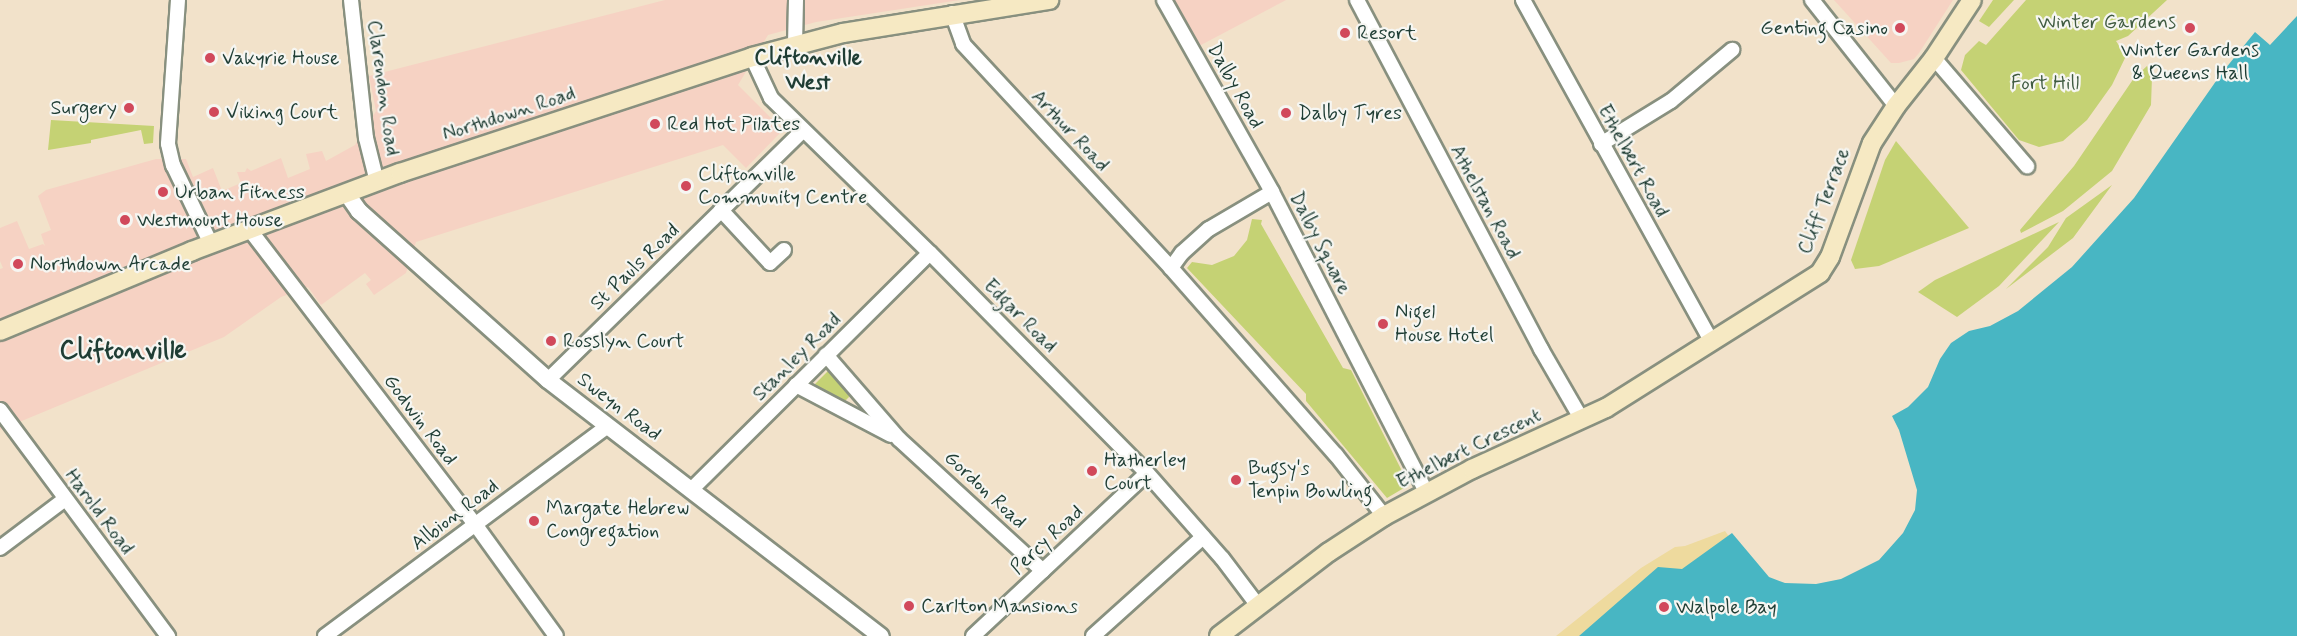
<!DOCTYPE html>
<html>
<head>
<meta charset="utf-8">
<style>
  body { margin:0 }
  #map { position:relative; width:2297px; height:636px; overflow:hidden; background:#f2e2ca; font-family:Mynerve,sans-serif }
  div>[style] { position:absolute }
  .built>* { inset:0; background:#f6d2c3 }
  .green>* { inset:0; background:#c5d274 }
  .sand>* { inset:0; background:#eeda9e }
  .water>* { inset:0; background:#48b6c3 }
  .roads { filter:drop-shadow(2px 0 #88907f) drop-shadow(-2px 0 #88907f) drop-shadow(0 2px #88907f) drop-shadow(0 -2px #88907f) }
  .minor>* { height:14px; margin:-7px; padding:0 7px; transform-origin:7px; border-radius:7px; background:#fff }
  .tertiary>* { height:16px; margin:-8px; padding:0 8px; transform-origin:8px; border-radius:8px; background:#fff }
  .secondary>* { height:18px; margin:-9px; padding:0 9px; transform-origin:9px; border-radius:9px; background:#f6e9c3 }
  .dots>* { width:16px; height:16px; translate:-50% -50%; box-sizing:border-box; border:3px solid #f6f6f2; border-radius:50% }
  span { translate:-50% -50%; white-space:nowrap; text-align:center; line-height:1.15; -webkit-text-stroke:4.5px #f6f6f2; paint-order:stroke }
  .park-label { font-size:20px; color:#405b41 }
  .poi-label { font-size:20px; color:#1f3d34 }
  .right { translate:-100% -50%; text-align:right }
  .left { translate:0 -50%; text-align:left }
  .street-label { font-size:20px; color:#1f3d34 }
  .quarter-label { font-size:22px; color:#1f3d34; font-weight:700 }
  .district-label { font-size:26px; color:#1f3d34; font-weight:700 }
</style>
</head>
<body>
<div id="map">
  <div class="built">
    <div style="clip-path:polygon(665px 0,960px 0,816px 22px,768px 35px,738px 85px,783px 130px,746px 168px,723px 145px,416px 242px,406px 273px,374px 295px,366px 284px,371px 280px,365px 273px,321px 305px,308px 287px,281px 297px,224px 337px,0 430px,0 269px,3px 268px,0 261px,0 228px,17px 221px,29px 249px,43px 244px,45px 246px,41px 234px,51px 230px,38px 196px,46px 190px,156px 159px,186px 159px,193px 177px,213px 168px,222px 191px,241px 183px,237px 172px,245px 172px,247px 168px,251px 171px,281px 158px,288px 178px,310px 169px,306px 154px,322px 151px,326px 161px,355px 145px,376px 111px,369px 76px)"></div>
    <div style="clip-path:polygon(1171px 0,1286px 0,1201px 45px,1195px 44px)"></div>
    <div style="clip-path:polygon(1834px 0,1953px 0,1919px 53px,1914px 59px,1899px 63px,1891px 63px)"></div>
  </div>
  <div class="green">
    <div style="clip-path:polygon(1993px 0,2014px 0,1989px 27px,1979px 21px)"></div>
    <div style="clip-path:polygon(2026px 0,2167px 0,2128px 36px,2116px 41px,2126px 56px,2112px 85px,2087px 120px,2063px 141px,2039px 147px,2019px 140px,1961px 70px,1965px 55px,1979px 41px,1986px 45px)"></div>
    <div style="clip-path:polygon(2147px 66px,2152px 77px,2151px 105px,2112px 171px,2063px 211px,2021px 233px,2020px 230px,2074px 166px,2134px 78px)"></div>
    <div style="clip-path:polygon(51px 120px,154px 126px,153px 143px,144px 144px,141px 130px,91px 140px,91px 143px,48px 150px)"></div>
    <div style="clip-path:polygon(1896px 141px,1969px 228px,1879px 266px,1855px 269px,1851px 260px,1885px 160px)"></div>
    <div style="clip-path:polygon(2112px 185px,2073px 238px,2006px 289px,2048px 247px,2066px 218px)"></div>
    <div style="clip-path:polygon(1252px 219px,1262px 220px,1261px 224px,1343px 368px,1351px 370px,1409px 485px,1387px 498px,1306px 401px,1306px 394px,1187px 268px,1192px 262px,1212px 265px,1234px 256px,1247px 240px)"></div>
    <div style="clip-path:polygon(2059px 222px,1999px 286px,1957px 317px,1918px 292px,1935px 280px)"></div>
    <div style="clip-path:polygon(830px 369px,848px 391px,849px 397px,845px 401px,813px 386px)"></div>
  </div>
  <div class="sand">
    <div style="clip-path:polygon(1725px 531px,1760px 579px,1711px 636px,1556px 636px,1641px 568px,1675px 547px,1685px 546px)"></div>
  </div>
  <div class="water">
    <div style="clip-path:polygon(2297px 16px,2297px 636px,1579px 636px,1658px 567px,1682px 569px,1732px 533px,1769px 577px,1785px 583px,1816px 584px,1841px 579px,1879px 560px,1903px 533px,1915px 510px,1917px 490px,1899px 430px,1892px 416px,1908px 407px,1928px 387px,1940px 359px,1951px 343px,1969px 331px,1990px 326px,2018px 311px,2072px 267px,2134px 198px,2221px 74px,2255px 32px,2270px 45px)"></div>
  </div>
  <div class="roads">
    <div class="minor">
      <div style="left:178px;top:0;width:144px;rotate:94deg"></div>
      <div style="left:168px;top:144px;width:22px;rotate:77deg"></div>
      <div style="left:173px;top:165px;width:88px;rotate:64.3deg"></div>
      <div style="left:351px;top:0;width:139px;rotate:83.8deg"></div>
      <div style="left:366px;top:138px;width:45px;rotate:76deg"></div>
      <div style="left:1164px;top:0;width:220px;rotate:60.6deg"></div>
      <div style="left:1272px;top:192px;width:337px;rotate:62.8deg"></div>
      <div style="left:1357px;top:0;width:395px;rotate:62.2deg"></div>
      <div style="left:1541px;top:349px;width:82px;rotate:60deg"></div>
      <div style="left:1523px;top:0;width:389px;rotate:61.1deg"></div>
      <div style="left:1812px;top:0;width:135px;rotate:51.6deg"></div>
      <div style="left:952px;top:13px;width:33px;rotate:70deg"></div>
      <div style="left:963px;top:44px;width:306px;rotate:47.1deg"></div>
      <div style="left:1171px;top:268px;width:249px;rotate:48.6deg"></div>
      <div style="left:1336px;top:455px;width:78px;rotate:51.8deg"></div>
      <div style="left:795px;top:44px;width:44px;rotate:-88.7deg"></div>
      <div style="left:752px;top:57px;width:45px;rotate:65.1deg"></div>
      <div style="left:771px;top:98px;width:222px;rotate:44.3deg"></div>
      <div style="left:930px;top:253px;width:309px;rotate:45.4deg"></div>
      <div style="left:1147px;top:473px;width:113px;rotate:48.6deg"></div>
      <div style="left:1222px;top:558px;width:61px;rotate:52.9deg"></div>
      <div style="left:1934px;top:58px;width:143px;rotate:49.3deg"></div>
      <div style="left:1601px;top:144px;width:82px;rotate:-31.6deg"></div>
      <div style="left:1671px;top:101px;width:80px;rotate:-39.9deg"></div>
      <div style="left:721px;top:210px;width:72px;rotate:47.2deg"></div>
      <div style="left:770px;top:263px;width:19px;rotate:-43deg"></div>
      <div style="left:250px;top:230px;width:370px;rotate:52.6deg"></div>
      <div style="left:475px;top:524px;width:138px;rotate:54.1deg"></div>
      <div style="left:1171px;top:268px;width:19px;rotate:-54deg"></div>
      <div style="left:1182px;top:253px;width:36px;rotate:-42deg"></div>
      <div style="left:1209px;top:229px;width:73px;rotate:-30.4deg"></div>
      <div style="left:826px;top:355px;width:111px;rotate:49deg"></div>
      <div style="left:899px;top:439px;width:195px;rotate:42.5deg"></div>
      <div style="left:548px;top:380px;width:356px;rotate:-44.4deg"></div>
      <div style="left:796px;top:385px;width:107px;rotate:27.8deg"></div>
      <div style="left:0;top:410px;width:282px;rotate:53.4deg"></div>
      <div style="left:692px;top:489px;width:335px;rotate:-44.8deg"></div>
      <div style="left:0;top:548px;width:80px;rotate:-36.9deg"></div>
      <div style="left:325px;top:636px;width:352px;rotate:-36.6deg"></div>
      <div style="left:973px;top:636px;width:238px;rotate:-43.1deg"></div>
      <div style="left:1093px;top:636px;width:148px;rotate:-42deg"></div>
    </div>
    <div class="tertiary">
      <div style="left:347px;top:194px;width:21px;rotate:55deg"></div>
      <div style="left:359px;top:211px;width:254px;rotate:41.8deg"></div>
      <div style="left:548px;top:380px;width:420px;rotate:37.6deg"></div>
    </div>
    <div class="secondary">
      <div style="left:0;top:331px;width:208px;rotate:-22.6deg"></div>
      <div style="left:192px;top:251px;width:222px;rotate:-20.6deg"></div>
      <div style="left:400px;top:173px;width:371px;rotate:-18.2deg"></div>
      <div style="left:752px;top:57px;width:94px;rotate:-14.8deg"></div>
      <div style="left:843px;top:33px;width:209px;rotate:-9.1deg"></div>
      <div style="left:1219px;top:636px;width:138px;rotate:-37.4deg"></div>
      <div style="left:1329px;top:552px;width:66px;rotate:-33.2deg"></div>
      <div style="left:1384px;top:516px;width:100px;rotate:-28.1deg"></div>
      <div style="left:1472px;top:469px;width:147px;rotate:-24.5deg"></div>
      <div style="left:1606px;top:408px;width:253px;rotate:-32.2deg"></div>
      <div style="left:1820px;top:273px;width:19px;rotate:-58deg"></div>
      <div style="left:1830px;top:257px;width:121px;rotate:-69.8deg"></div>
      <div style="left:1872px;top:143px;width:44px;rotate:-57deg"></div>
      <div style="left:1896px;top:106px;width:61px;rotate:-51.6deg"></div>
      <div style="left:1934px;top:58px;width:69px;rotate:-56.8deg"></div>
    </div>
  </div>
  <div class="dots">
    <div style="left:1900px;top:28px;background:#d1495b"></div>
    <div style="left:2190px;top:28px;background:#d1495b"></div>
    <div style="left:1345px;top:33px;background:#d1495b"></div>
    <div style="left:210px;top:58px;background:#d1495b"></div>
    <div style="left:129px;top:108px;background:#d1495b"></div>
    <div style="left:214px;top:112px;background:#d1495b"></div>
    <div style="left:1286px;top:113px;background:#d1495b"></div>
    <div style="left:655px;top:124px;background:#d1495b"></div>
    <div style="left:686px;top:186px;background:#d1495b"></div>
    <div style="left:163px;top:192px;background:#d1495b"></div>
    <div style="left:125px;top:220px;background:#d1495b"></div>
    <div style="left:18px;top:264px;background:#d1495b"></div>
    <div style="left:1383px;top:324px;background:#d1495b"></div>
    <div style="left:551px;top:341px;background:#d1495b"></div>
    <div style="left:1092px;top:471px;background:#d1495b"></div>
    <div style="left:1236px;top:480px;background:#d1495b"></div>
    <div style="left:534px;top:521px;background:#d1495b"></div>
    <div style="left:909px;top:606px;background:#d1495b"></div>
    <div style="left:1664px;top:607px;background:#d1495b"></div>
  </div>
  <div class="park-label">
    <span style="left:2107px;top:22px">Winter Gardens</span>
    <span style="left:2045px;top:83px">Fort Hill</span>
  </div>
  <div class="poi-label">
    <span class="right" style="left:1888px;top:28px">Genting Casino</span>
    <span class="left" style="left:1357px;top:33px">Resort</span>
    <span style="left:2190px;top:62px">Winter Gardens<br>&amp; Queens Hall</span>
    <span class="left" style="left:222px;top:58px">Vakyrie House</span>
    <span class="right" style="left:117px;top:108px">Surgery</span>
    <span class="left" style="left:226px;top:112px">Viking Court</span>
    <span class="left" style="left:1298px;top:113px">Dalby Tyres</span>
    <span class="left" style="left:667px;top:124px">Red Hot Pilates</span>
    <span class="left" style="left:698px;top:186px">Cliftonville<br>Community Centre</span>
    <span class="left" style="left:175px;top:192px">Urban Fitness</span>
    <span class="left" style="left:137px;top:220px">Westmount House</span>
    <span class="left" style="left:30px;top:264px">Northdown Arcade</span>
    <span class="left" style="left:1395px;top:324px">Nigel<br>House Hotel</span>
    <span class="left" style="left:563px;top:341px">Rosslyn Court</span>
    <span class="left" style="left:1104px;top:472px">Hatherley<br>Court</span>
    <span class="left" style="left:1248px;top:480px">Bugsy's<br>Tenpin Bowling</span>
    <span class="left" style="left:546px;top:520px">Margate Hebrew<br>Congregation</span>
    <span class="left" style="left:921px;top:606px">Carlton Mansions</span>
    <span class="left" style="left:1676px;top:607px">Walpole Bay</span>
  </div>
  <div class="street-label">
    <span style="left:1235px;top:86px;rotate:61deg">Dalby Road</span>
    <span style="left:383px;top:88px;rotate:82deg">Clarendon Road</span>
    <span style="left:509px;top:114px;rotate:-18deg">Northdown Road</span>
    <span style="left:1070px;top:131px;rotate:47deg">Arthur Road</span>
    <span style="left:1633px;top:161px;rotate:61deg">Ethelbert Road</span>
    <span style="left:1824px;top:201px;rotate:-69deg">Cliff Terrace</span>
    <span style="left:1485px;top:202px;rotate:62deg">Athelstan Road</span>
    <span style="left:1320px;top:243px;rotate:63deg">Dalby Square</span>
    <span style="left:635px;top:267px;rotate:-44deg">St Pauls Road</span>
    <span style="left:1020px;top:316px;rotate:45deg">Edgar Road</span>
    <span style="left:797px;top:357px;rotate:-45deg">Stanley Road</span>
    <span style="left:619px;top:407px;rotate:37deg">Sweyn Road</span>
    <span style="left:420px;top:420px;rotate:53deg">Godwin Road</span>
    <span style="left:1469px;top:449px;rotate:-26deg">Ethelbert Crescent</span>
    <span style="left:985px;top:490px;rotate:43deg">Gordon Road</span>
    <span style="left:99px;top:512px;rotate:53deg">Harold Road</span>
    <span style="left:455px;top:515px;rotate:-37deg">Albion Road</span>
    <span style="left:1047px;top:540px;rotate:-43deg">Percy Road</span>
  </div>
  <div class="quarter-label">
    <span style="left:808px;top:71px">Cliftonville<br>West</span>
  </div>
  <div class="district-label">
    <span style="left:123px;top:352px">Cliftonville</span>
  </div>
</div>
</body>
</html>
